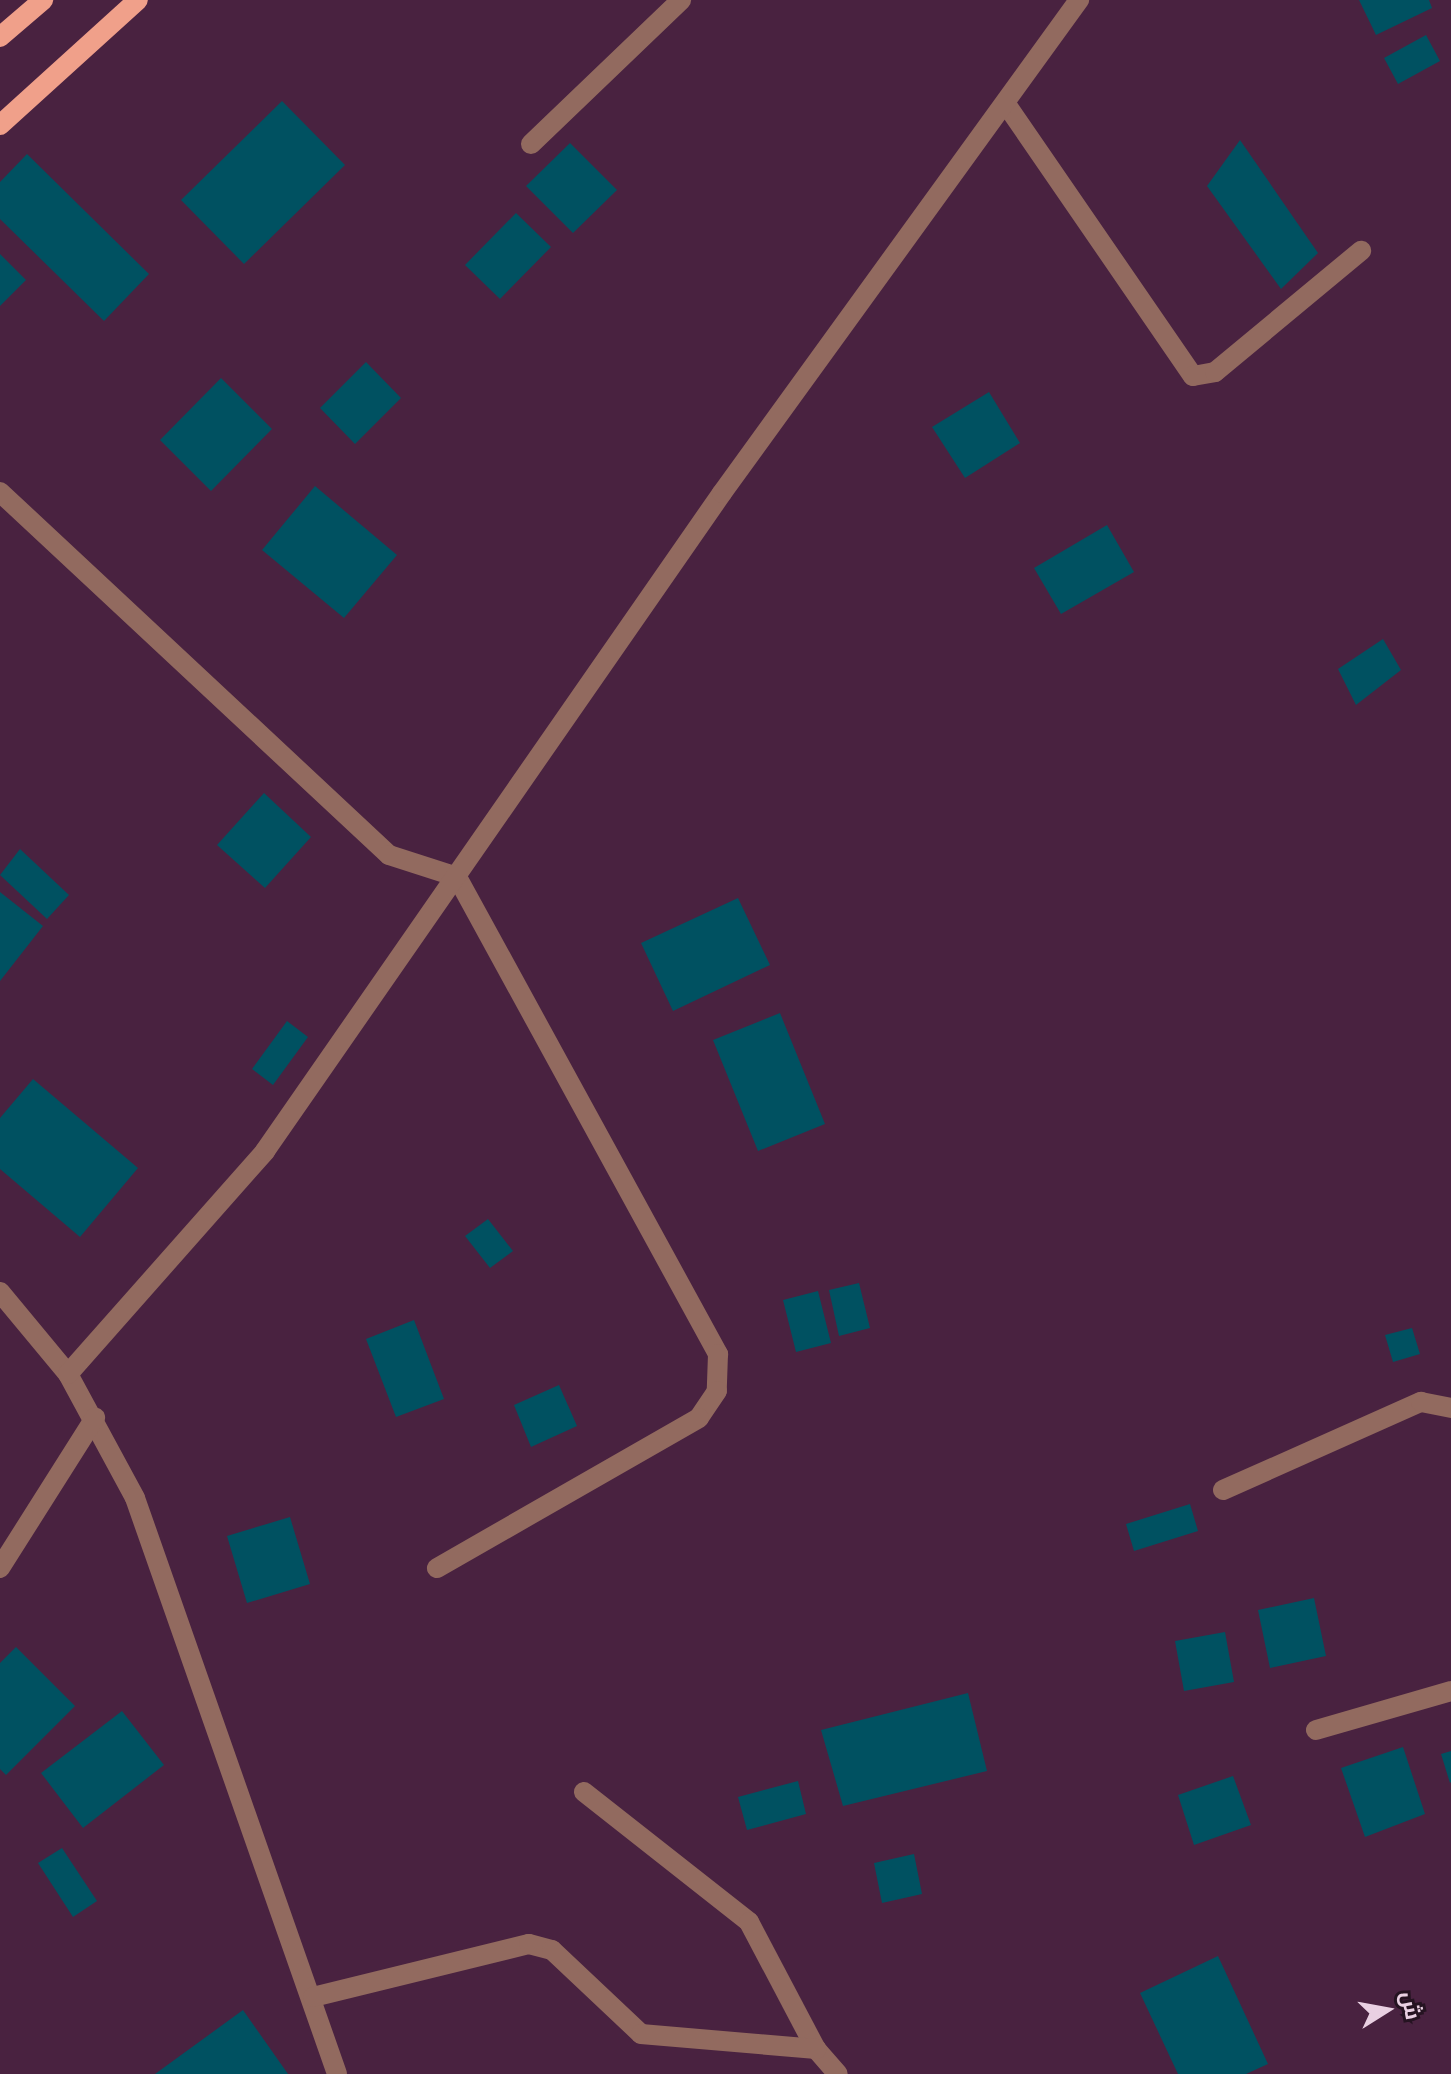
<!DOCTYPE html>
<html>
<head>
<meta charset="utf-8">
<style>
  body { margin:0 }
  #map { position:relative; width:1451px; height:2074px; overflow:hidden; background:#492240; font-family:Figtree,Cairo,sans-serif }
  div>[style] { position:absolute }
  .building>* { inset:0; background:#005161 }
  .minor>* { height:20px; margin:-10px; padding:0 10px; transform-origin:10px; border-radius:10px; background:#926a5f }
  .major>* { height:20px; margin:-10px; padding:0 10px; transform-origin:10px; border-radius:10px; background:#f0a08a }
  span { translate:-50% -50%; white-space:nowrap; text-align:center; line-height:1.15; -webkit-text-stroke:6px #251321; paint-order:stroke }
  .north { position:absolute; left:1347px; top:1970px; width:80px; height:80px; -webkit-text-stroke:6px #251321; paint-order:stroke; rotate:79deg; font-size:22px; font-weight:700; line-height:32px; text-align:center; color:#e9d0e2 }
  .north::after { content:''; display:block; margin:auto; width:28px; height:36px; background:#e9d0e2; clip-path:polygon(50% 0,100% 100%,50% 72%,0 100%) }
</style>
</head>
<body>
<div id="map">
  <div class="building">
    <div style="clip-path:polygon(1359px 0,1429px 0,1432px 8px,1376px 35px)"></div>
    <div style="clip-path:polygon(1426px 35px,1440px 61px,1398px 84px,1384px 58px)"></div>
    <div style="clip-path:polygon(282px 101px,345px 165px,244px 264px,181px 200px)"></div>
    <div style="clip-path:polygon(1240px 140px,1318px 253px,1281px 289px,1207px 186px)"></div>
    <div style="clip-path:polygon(570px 143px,617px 190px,573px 233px,526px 186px)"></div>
    <div style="clip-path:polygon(27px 154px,149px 274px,104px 321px,0 219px,0 182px)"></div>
    <div style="clip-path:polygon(516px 213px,551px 247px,500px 299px,465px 265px)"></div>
    <div style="clip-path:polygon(0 254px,26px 280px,0 306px)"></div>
    <div style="clip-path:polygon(366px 362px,401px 398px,355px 444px,320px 408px)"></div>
    <div style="clip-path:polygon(221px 378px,272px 429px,211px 491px,160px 440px)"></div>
    <div style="clip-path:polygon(989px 392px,1020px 443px,965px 478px,932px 427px)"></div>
    <div style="clip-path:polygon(315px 486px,397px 555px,344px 618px,262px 550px)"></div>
    <div style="clip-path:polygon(1107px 525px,1134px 572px,1061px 614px,1034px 568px)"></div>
    <div style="clip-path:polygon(1383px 639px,1401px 670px,1356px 705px,1338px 669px)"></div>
    <div style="clip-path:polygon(264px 793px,311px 837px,265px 888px,217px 845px)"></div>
    <div style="clip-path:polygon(20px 849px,69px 895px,47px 919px,0 875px)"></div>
    <div style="clip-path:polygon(0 892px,43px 926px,0 981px)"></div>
    <div style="clip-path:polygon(738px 898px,770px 965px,673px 1011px,641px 943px)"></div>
    <div style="clip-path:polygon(780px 1013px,825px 1124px,758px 1151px,713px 1040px)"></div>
    <div style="clip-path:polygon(287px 1021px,308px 1037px,273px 1085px,252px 1069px)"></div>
    <div style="clip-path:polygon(33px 1079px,138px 1168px,80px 1237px,0 1169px,0 1118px)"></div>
    <div style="clip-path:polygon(488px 1219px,513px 1251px,490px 1268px,465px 1236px)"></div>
    <div style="clip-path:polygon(859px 1283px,870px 1328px,839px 1336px,829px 1290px)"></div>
    <div style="clip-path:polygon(818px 1291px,831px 1343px,796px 1352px,783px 1300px)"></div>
    <div style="clip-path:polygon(414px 1320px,444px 1399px,396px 1417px,366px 1339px)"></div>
    <div style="clip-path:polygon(1412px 1328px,1420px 1354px,1393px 1362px,1385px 1335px)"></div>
    <div style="clip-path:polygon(559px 1385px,577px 1426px,531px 1447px,514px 1405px)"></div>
    <div style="clip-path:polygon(1190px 1504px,1198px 1531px,1134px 1551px,1126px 1524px)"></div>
    <div style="clip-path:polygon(290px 1517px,310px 1584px,247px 1603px,227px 1536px)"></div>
    <div style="clip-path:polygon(1314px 1598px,1326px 1656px,1270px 1668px,1258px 1610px)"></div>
    <div style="clip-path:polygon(1225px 1632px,1234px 1682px,1184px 1691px,1175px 1641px)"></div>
    <div style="clip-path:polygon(16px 1647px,75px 1706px,6px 1775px,0 1769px,0 1663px)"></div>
    <div style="clip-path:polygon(968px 1693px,987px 1771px,843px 1806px,821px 1730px)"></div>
    <div style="clip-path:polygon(122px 1711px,164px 1765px,83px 1828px,41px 1773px)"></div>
    <div style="clip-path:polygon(1403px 1747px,1425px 1814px,1365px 1837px,1341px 1768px)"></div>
    <div style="clip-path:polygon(1451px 1751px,1451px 1782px,1450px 1783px,1441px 1754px)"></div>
    <div style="clip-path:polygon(1233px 1776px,1251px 1825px,1194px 1845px,1178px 1795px)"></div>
    <div style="clip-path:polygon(798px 1781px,806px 1814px,747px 1830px,738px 1797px)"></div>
    <div style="clip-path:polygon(62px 1848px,97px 1901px,73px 1917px,38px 1863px)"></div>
    <div style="clip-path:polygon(914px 1854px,922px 1894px,882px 1903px,874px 1863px)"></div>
    <div style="clip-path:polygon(1218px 1956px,1268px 2064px,1246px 2074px,1178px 2074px,1140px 1993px)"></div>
    <div style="clip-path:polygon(243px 2010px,288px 2074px,155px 2074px)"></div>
  </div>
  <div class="minor">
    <div style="left:1006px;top:104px;width:330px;rotate:55.5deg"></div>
    <div style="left:1193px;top:376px;width:22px;rotate:-10deg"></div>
    <div style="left:1215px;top:372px;width:190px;rotate:-39.7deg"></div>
    <div style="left:531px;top:144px;width:208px;rotate:-43.8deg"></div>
    <div style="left:0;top:492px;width:532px;rotate:43.02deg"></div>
    <div style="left:389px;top:855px;width:71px;rotate:17.9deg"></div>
    <div style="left:457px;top:877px;width:544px;rotate:61.31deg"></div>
    <div style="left:718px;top:1354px;width:37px;rotate:92deg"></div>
    <div style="left:717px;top:1391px;width:32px;rotate:124deg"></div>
    <div style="left:699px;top:1418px;width:302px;rotate:150.2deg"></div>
    <div style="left:0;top:1292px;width:107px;rotate:50.3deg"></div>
    <div style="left:68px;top:1374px;width:141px;rotate:61.6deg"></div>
    <div style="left:135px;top:1498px;width:610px;rotate:70.67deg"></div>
    <div style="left:68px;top:1374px;width:298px;rotate:-48.5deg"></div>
    <div style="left:265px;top:1151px;width:801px;rotate:-55.22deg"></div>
    <div style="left:722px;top:493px;width:609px;rotate:-54.09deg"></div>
    <div style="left:1223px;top:1490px;width:217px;rotate:-24deg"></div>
    <div style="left:1421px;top:1402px;width:31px;rotate:11deg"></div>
    <div style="left:0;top:1568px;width:178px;rotate:-57.7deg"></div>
    <div style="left:1316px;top:1730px;width:141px;rotate:-16.1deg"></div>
    <div style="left:584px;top:1792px;width:210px;rotate:38.2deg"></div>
    <div style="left:749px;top:1922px;width:144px;rotate:62.2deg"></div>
    <div style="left:816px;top:2049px;width:33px;rotate:49deg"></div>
    <div style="left:313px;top:1997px;width:222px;rotate:-13.8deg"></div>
    <div style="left:529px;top:1944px;width:24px;rotate:15deg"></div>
    <div style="left:552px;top:1950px;width:122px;rotate:43.3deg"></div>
    <div style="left:641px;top:2034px;width:176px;rotate:4.9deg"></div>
  </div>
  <div class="major">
    <div style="left:0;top:37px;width:57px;rotate:-40.7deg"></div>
    <div style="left:0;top:125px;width:186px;rotate:-42.2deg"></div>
  </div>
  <div class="north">ش</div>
</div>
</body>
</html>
